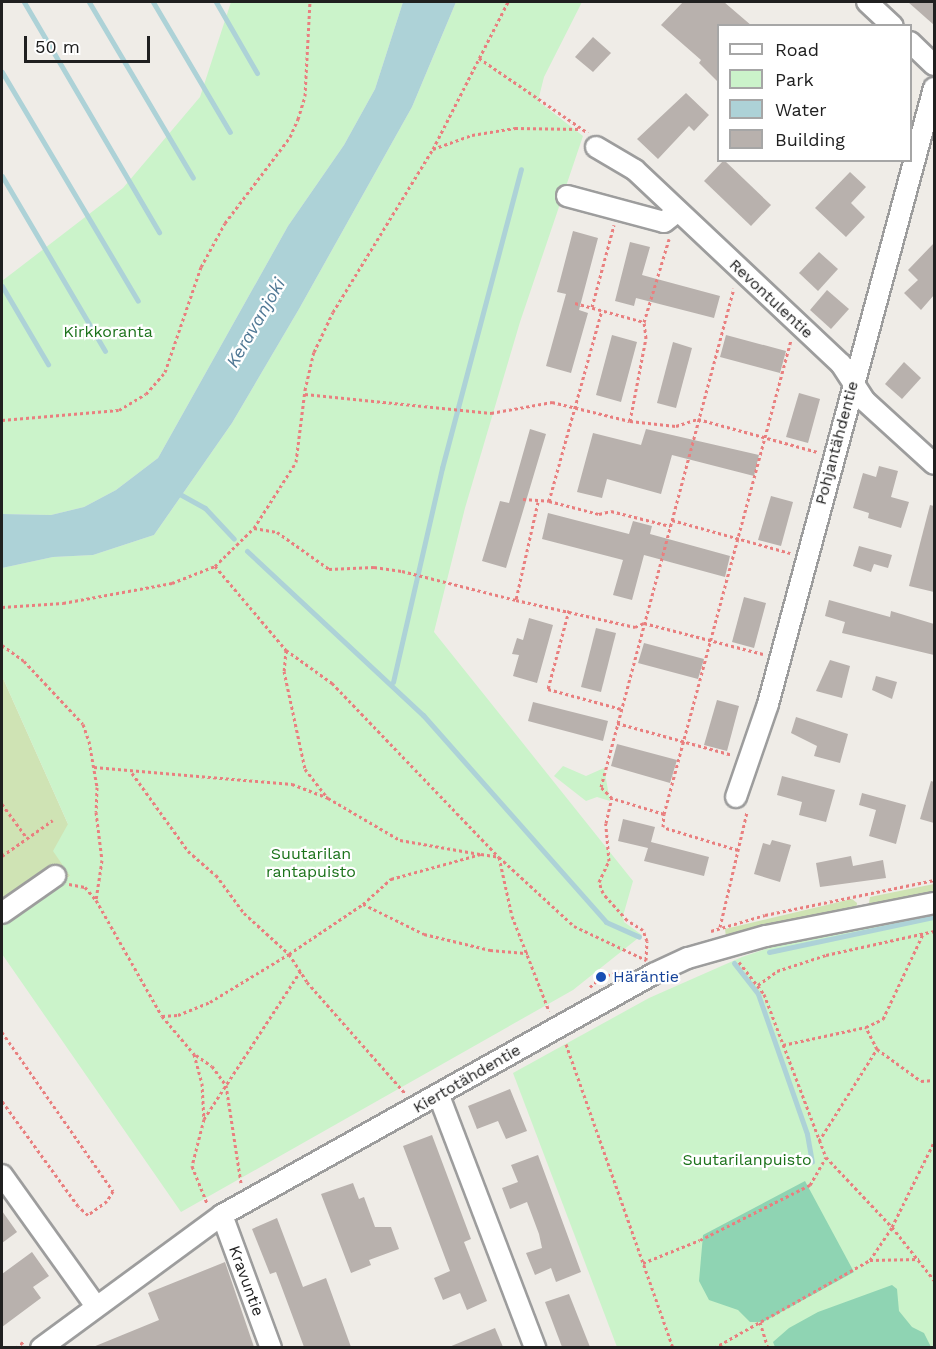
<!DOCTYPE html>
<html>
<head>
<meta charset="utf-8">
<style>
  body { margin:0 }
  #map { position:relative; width:936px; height:1349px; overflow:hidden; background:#efece7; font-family:"Work Sans",sans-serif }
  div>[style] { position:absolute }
  .grass>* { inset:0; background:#cfe3b4 }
  .park>* { inset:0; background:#cbf3ca }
  .pitch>* { inset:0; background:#8fd4b3 }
  .water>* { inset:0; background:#add2d7 }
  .stream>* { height:5px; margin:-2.5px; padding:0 2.5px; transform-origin:2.5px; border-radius:2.5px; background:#add2d7 }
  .building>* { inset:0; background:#b8b1ad }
  .path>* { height:3px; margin-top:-1.5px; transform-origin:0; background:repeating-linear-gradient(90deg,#e97f7f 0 3px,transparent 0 6px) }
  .roads { filter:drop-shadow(2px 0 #9d9d9d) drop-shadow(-2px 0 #9d9d9d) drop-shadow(0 2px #9d9d9d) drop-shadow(0 -2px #9d9d9d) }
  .minor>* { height:20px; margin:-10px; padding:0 10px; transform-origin:10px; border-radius:10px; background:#fff }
  .dots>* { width:16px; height:16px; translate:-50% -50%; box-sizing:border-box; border:3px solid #fff; border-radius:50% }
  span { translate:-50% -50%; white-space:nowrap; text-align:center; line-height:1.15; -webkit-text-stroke:4.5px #fff; paint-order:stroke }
  .street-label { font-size:16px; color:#202020 }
  .park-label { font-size:16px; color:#1b721a }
  .transit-label { font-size:16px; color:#164399 }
  .left { translate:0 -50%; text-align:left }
  .water-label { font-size:18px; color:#517995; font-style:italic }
  .frame { position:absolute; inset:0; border:3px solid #202020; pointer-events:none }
  .legend { position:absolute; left:717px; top:24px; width:195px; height:138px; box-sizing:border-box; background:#fff; border:2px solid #a6a6a6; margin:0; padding:8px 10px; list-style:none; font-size:18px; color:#202020 }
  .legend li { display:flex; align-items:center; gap:12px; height:30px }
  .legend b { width:30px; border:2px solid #a6a6a6 }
  .scale { position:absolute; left:24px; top:36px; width:126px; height:27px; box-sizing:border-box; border:3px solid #202020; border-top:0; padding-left:8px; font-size:18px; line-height:21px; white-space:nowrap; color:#202020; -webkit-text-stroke:4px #fff; paint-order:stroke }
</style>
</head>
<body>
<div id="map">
  <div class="grass">
    <div style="clip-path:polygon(2px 676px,68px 824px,70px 876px,2px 926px)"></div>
    <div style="clip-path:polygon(934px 884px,934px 894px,872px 907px,869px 903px,870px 897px)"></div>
    <div style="clip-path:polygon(852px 899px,857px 903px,856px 910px,726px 937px,725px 929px)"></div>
  </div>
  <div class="park">
    <div style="clip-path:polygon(231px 2px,403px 2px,375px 89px,344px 145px,288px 226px,158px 458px,116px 490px,84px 507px,51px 515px,2px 514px,2px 281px,123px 188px,200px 97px)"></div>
    <div style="clip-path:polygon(456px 2px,582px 2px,544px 77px,538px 101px,583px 136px,520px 322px,465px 508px,434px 632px,633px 881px,623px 916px,624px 922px,642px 935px,573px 990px,181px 1212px,2px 954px,2px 926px,70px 876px,53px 851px,68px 824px,2px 676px,2px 568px,53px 557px,93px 555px,154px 535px,232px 423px,299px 309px,412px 107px)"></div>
    <div style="clip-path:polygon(563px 766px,586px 776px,604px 768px,610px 801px,597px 797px,586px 801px,554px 776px)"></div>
    <div style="clip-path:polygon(934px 913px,934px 1347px,617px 1347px,513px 1073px,649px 998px,742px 957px,780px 944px)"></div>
  </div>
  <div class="pitch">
    <div style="clip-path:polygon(805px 1181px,854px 1272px,763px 1322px,750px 1322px,738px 1310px,709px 1300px,699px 1281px,703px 1235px)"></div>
    <div style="clip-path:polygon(892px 1285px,897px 1289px,899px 1311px,912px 1327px,924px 1333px,931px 1347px,775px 1347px,773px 1342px,789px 1328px,818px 1312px)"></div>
  </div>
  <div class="water">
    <div style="clip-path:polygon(403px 2px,456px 2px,412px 107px,299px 309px,232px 423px,154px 535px,93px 555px,53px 557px,2px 568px,2px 514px,51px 515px,84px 507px,116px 490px,158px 458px,288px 226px,344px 145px,375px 89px)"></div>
  </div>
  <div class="stream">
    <div style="left:24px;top:2px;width:267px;rotate:59.6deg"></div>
    <div style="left:89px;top:2px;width:204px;rotate:59.4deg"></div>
    <div style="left:153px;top:2px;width:151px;rotate:59.4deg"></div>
    <div style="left:216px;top:2px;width:82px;rotate:60deg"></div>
    <div style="left:2px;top:72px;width:266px;rotate:59.3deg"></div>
    <div style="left:2px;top:176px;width:203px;rotate:59.5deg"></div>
    <div style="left:2px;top:286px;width:91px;rotate:59.5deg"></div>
    <div style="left:176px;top:492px;width:33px;rotate:29deg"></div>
    <div style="left:205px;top:508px;width:42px;rotate:46.9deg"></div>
    <div style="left:247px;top:551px;width:241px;rotate:43deg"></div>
    <div style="left:423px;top:715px;width:276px;rotate:48.5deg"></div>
    <div style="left:606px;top:922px;width:36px;rotate:24deg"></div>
    <div style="left:393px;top:682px;width:220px;rotate:-77.1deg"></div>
    <div style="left:442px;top:468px;width:309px;rotate:-75.2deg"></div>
    <div style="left:769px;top:952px;width:169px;rotate:-12deg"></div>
    <div style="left:734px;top:963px;width:39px;rotate:52deg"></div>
    <div style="left:758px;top:994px;width:148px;rotate:70.7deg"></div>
    <div style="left:807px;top:1134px;width:28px;rotate:80deg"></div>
  </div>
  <div class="building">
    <div style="clip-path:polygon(683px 2px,724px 2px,752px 26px,718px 26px,718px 82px,699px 63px,701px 60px,661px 25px)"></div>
    <div style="clip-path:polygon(908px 2px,934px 2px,934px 25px)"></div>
    <div style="clip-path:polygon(593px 37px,611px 53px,593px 72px,575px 57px)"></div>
    <div style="clip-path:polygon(686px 93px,709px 115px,694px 131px,689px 126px,658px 159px,637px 139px)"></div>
    <div style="clip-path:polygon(724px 160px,771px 205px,751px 226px,704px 181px)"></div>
    <div style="clip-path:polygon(850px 172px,866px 187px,851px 203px,865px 217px,846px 237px,815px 208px)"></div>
    <div style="clip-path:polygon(573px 231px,598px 238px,579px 310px,588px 313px,571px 373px,546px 366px,566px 294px,557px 292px)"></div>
    <div style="clip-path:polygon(630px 242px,650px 247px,642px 275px,720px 296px,714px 318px,636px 298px,634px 306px,615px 301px)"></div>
    <div style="clip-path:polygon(934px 243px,934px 295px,921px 310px,904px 293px,918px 280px,908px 270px)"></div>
    <div style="clip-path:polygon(819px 252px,838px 269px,818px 291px,799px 273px)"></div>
    <div style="clip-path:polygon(827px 290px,849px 309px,831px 329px,810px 310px)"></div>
    <div style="clip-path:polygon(612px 335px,637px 342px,621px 402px,596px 395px)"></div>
    <div style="clip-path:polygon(726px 335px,786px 351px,780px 373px,720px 357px)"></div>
    <div style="clip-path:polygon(673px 342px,692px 348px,676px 408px,657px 403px)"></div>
    <div style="clip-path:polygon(904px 362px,921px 378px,902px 399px,885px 384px)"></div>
    <div style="clip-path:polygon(799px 393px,820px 399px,808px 443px,786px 437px)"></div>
    <div style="clip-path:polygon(530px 429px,546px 434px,506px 568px,482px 561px,500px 501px,509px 503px)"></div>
    <div style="clip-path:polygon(646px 429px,759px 455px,754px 476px,672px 455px,661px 494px,607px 479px,602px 498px,577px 492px,593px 433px,641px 445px)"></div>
    <div style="clip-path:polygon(879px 466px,898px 471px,891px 497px,909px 502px,901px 528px,868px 518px,869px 513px,853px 508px,863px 473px,876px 477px)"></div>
    <div style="clip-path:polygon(771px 496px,793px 502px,781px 546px,758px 540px)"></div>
    <div style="clip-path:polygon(930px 505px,934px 506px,934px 592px,909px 586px)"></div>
    <div style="clip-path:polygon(548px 513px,629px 534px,633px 521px,652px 526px,650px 534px,730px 556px,725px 577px,644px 555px,632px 600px,613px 595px,623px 560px,542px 539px)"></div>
    <div style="clip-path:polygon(859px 546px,892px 555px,888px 568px,874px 564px,871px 572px,853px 566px)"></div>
    <div style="clip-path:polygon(744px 597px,766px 603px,754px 648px,732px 642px)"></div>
    <div style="clip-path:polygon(829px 600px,890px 617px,891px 611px,934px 624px,934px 655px,842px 633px,845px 622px,825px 616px)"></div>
    <div style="clip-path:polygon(529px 618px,553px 625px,537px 683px,513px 676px,519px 655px,512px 654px,517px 638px,523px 640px)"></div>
    <div style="clip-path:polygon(596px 628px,616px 633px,601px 692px,581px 687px)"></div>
    <div style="clip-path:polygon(644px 643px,704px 659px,698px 679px,638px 663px)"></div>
    <div style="clip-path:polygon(830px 660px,850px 666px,842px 698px,816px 691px)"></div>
    <div style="clip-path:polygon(876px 676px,897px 682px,892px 699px,872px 690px)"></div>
    <div style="clip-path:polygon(717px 700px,739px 706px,727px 751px,704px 745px)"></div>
    <div style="clip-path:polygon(533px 702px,608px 721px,603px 741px,528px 721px)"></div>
    <div style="clip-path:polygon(796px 717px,848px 734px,840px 763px,814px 756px,817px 746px,791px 733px)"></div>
    <div style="clip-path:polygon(617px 744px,677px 760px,670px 783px,611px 766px)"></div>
    <div style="clip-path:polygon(782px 776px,835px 790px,826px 822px,799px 815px,802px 802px,777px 795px)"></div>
    <div style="clip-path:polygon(931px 781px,934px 782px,934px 823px,920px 819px)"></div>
    <div style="clip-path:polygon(862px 793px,906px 805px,896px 844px,869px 836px,876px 810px,859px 805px)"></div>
    <div style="clip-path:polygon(623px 819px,655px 827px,651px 842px,709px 857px,704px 876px,644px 861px,648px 848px,618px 841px)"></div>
    <div style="clip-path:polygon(772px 840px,791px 845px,780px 882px,754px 874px,763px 843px,770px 845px)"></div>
    <div style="clip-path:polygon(851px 856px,853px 866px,883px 860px,886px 878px,820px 887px,816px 863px)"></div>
    <div style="clip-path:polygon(510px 1089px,527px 1131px,506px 1139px,498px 1121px,477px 1129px,468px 1106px)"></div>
    <div style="clip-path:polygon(432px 1135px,471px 1239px,464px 1242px,487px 1301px,467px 1310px,460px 1293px,443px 1300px,434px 1278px,450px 1271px,403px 1146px)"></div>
    <div style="clip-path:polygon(538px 1155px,581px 1272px,556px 1282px,551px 1268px,535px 1275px,526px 1253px,542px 1248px,539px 1234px,527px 1202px,510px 1209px,502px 1188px,518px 1182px,511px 1165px)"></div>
    <div style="clip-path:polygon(353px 1183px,359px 1199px,364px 1197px,375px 1227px,391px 1227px,399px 1249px,369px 1260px,371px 1265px,351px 1273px,321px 1194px)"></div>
    <div style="clip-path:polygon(2px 1211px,17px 1232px,2px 1243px)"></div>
    <div style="clip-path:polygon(277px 1218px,303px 1287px,326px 1278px,351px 1347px,304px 1347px,276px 1272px,270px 1274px,252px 1229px)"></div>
    <div style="clip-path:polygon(32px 1252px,49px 1276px,33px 1287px,41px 1298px,2px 1327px,2px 1274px)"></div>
    <div style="clip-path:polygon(225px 1262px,254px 1347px,93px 1347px,159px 1320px,148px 1293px)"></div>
    <div style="clip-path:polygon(569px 1294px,590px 1347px,562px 1347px,545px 1302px)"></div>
    <div style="clip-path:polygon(495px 1328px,503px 1347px,449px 1347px)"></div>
  </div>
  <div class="path">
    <div style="left:479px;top:58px;width:132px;rotate:34.5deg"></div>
    <div style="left:433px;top:149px;width:41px;rotate:-19.7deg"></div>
    <div style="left:472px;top:135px;width:44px;rotate:-9.2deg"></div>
    <div style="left:515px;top:128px;width:66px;rotate:0.9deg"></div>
    <div style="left:575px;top:303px;width:72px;rotate:15.4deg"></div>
    <div style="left:592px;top:307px;width:85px;rotate:-75deg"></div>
    <div style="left:305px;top:394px;width:187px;rotate:5.8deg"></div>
    <div style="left:491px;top:413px;width:62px;rotate:-10.2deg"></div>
    <div style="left:552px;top:402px;width:80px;rotate:13.7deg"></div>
    <div style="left:630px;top:421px;width:46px;rotate:6.2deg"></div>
    <div style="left:676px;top:426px;width:23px;rotate:-18deg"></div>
    <div style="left:698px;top:419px;width:124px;rotate:15.4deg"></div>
    <div style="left:2px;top:420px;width:117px;rotate:-4.9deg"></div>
    <div style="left:119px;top:410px;width:31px;rotate:-31deg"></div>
    <div style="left:146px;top:394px;width:29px;rotate:-49deg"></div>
    <div style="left:165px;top:372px;width:111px;rotate:-71.1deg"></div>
    <div style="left:201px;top:267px;width:50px;rotate:-61.4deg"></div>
    <div style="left:225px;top:223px;width:108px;rotate:-52.9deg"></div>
    <div style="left:290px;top:137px;width:20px;rotate:-66deg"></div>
    <div style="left:298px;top:119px;width:24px;rotate:-73deg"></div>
    <div style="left:305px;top:96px;width:94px;rotate:-87deg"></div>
    <div style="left:630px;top:421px;width:85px;rotate:-79.1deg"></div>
    <div style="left:646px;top:338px;width:16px;rotate:-97deg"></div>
    <div style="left:644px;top:322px;width:87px;rotate:-73.2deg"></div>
    <div style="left:523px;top:499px;width:26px;rotate:4deg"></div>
    <div style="left:549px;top:501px;width:52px;rotate:14.6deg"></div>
    <div style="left:599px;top:514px;width:12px;rotate:-14deg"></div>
    <div style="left:611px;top:511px;width:61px;rotate:14.3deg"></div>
    <div style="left:549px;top:501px;width:198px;rotate:-74.5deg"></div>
    <div style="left:538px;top:502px;width:100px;rotate:102.7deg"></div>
    <div style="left:516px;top:600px;width:122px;rotate:12.8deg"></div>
    <div style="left:635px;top:627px;width:10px;rotate:-24deg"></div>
    <div style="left:644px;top:623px;width:123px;rotate:14.6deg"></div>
    <div style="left:672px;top:520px;width:123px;rotate:15.6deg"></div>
    <div style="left:254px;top:528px;width:23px;rotate:10deg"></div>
    <div style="left:277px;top:532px;width:64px;rotate:35.4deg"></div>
    <div style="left:329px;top:569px;width:45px;rotate:-2.5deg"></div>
    <div style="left:374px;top:567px;width:28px;rotate:8deg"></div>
    <div style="left:402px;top:571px;width:118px;rotate:14.3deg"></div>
    <div style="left:215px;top:566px;width:110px;rotate:49.8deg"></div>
    <div style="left:286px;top:650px;width:57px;rotate:35.7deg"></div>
    <div style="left:332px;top:683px;width:241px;rotate:46.2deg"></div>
    <div style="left:499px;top:857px;width:60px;rotate:77.6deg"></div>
    <div style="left:512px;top:916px;width:102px;rotate:68.7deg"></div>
    <div style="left:2px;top:607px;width:61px;rotate:-3.8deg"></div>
    <div style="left:63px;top:603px;width:111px;rotate:-10.4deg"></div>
    <div style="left:172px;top:583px;width:46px;rotate:-21.6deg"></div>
    <div style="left:215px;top:566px;width:54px;rotate:-44.3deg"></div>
    <div style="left:254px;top:528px;width:78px;rotate:-57.5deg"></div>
    <div style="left:296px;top:462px;width:73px;rotate:-82.9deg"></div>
    <div style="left:305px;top:390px;width:39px;rotate:-77deg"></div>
    <div style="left:314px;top:352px;width:44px;rotate:-64.6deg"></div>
    <div style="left:333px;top:312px;width:191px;rotate:-58.5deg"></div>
    <div style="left:433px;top:149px;width:165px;rotate:-63deg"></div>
    <div style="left:569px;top:610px;width:82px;rotate:104.9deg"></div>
    <div style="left:548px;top:689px;width:76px;rotate:15.3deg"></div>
    <div style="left:2px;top:645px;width:27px;rotate:36deg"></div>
    <div style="left:24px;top:661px;width:86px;rotate:46.9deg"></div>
    <div style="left:83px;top:724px;width:18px;rotate:71deg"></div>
    <div style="left:89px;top:741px;width:47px;rotate:80.1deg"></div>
    <div style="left:97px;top:787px;width:25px;rotate:92deg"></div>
    <div style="left:96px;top:812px;width:48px;rotate:82.9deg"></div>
    <div style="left:102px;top:860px;width:40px;rotate:98.5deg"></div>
    <div style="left:286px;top:650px;width:21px;rotate:95deg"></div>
    <div style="left:284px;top:671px;width:100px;rotate:77.9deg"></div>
    <div style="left:305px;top:769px;width:36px;rotate:52deg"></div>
    <div style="left:617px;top:723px;width:119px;rotate:15.5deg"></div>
    <div style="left:94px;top:767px;width:199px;rotate:4.9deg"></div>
    <div style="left:292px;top:784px;width:39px;rotate:21deg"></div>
    <div style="left:328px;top:798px;width:83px;rotate:30.3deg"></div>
    <div style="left:400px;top:840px;width:81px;rotate:9.9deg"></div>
    <div style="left:132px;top:773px;width:96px;rotate:54.3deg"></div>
    <div style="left:188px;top:851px;width:37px;rotate:41deg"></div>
    <div style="left:216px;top:875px;width:47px;rotate:53.6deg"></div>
    <div style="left:244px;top:913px;width:61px;rotate:42.3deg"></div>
    <div style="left:289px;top:954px;width:33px;rotate:57deg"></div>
    <div style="left:307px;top:982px;width:148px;rotate:48.6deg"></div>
    <div style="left:2px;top:804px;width:42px;rotate:53.7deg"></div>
    <div style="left:664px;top:814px;width:54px;rotate:-162.9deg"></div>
    <div style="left:612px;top:798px;width:16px;rotate:-135deg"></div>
    <div style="left:601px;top:787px;width:516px;rotate:-75.08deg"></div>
    <div style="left:738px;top:850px;width:78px;rotate:-163deg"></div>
    <div style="left:663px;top:827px;width:13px;rotate:-86deg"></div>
    <div style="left:664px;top:814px;width:491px;rotate:-75deg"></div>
    <div style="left:2px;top:856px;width:62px;rotate:-35.2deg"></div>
    <div style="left:69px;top:884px;width:16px;rotate:11deg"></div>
    <div style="left:85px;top:887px;width:17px;rotate:50deg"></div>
    <div style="left:96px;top:900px;width:133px;rotate:60.4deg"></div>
    <div style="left:162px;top:1016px;width:50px;rotate:49.9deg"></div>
    <div style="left:194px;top:1054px;width:30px;rotate:75deg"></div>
    <div style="left:202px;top:1083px;width:36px;rotate:87deg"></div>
    <div style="left:204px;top:1119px;width:49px;rotate:104.3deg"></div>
    <div style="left:192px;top:1166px;width:40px;rotate:68deg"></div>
    <div style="left:363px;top:904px;width:68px;rotate:26.2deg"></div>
    <div style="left:424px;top:934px;width:68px;rotate:13.6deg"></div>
    <div style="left:490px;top:950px;width:38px;rotate:5deg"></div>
    <div style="left:720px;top:927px;width:118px;rotate:-76.8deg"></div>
    <div style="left:711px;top:931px;width:56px;rotate:-16.5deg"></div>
    <div style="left:765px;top:915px;width:173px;rotate:-11.7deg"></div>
    <div style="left:739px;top:962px;width:41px;rotate:52deg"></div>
    <div style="left:764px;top:994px;width:174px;rotate:69.2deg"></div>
    <div style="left:826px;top:1157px;width:96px;rotate:46.7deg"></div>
    <div style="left:892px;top:1227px;width:68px;rotate:51.6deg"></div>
    <div style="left:758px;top:985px;width:24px;rotate:-36deg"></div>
    <div style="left:777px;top:971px;width:52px;rotate:-18.1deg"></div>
    <div style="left:826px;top:955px;width:111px;rotate:-12.5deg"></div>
    <div style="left:590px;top:987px;width:15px;rotate:-42deg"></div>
    <div style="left:601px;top:977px;width:18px;rotate:-16deg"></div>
    <div style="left:162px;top:1016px;width:16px;rotate:-4deg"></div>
    <div style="left:178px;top:1015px;width:35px;rotate:-22deg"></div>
    <div style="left:210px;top:1002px;width:92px;rotate:-31.3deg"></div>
    <div style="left:289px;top:954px;width:89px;rotate:-34deg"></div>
    <div style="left:363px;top:904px;width:38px;rotate:-42deg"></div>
    <div style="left:391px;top:879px;width:93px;rotate:-15.5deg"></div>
    <div style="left:481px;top:854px;width:18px;rotate:9deg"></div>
    <div style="left:499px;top:857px;width:102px;rotate:42.6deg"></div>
    <div style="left:574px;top:926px;width:80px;rotate:25.3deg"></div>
    <div style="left:646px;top:960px;width:19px;rotate:-87deg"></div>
    <div style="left:647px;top:941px;width:12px;rotate:-110deg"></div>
    <div style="left:643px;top:930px;width:19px;rotate:-148deg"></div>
    <div style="left:627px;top:920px;width:36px;rotate:-132deg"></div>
    <div style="left:603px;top:893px;width:12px;rotate:-110deg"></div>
    <div style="left:599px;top:882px;width:23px;rotate:-65deg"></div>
    <div style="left:609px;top:861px;width:38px;rotate:-95deg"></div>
    <div style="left:606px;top:823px;width:26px;rotate:-77deg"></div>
    <div style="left:2px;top:1032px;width:194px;rotate:55.1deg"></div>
    <div style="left:113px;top:1191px;width:12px;rotate:121deg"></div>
    <div style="left:107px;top:1201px;width:24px;rotate:144deg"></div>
    <div style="left:88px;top:1215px;width:13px;rotate:-138deg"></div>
    <div style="left:78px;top:1206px;width:130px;rotate:-125.9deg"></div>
    <div style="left:566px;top:1044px;width:322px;rotate:70.6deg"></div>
    <div style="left:783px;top:1045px;width:85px;rotate:-12.2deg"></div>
    <div style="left:866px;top:1027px;width:19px;rotate:-25deg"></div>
    <div style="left:883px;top:1019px;width:94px;rotate:-64.8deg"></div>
    <div style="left:877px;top:1049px;width:54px;rotate:36deg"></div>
    <div style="left:921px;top:1081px;width:13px;rotate:-4deg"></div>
    <div style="left:196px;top:1055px;width:19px;rotate:35deg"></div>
    <div style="left:212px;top:1066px;width:24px;rotate:54deg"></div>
    <div style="left:226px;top:1085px;width:99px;rotate:81.3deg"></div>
    <div style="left:204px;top:1119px;width:178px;rotate:-56.9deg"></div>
    <div style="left:819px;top:1141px;width:109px;rotate:-57.8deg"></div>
    <div style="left:877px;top:1049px;width:25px;rotate:-117deg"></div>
    <div style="left:870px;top:1260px;width:40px;rotate:-56deg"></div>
    <div style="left:892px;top:1227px;width:95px;rotate:-63.7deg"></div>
    <div style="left:643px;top:1263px;width:61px;rotate:-22deg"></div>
    <div style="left:700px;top:1240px;width:123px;rotate:-26.6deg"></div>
    <div style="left:810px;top:1185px;width:32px;rotate:-60deg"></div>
    <div style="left:760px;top:1322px;width:27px;rotate:73deg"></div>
    <div style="left:16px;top:1348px;width:11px;rotate:-41deg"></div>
    <div style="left:714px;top:1348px;width:179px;rotate:-29.4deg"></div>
    <div style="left:870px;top:1260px;width:49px;rotate:-1.2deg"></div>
  </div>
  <div class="roads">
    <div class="minor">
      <div style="left:867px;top:2px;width:35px;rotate:43deg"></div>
      <div style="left:910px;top:42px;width:33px;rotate:44deg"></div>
      <div style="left:596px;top:147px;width:45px;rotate:30.5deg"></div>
      <div style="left:635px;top:170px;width:283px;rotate:43.3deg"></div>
      <div style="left:841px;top:364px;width:44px;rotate:57deg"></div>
      <div style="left:865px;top:401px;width:93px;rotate:42.4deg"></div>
      <div style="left:567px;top:196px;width:100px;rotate:15deg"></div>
      <div style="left:664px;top:222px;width:16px;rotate:-38deg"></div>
      <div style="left:736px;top:797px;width:98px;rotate:-71deg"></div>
      <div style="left:768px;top:704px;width:638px;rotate:-74.92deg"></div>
      <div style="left:2px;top:913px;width:65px;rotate:-34.9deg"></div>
      <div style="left:439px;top:1096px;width:270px;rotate:69.1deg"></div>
      <div style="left:2px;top:1175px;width:160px;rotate:54.4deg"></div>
      <div style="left:222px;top:1215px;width:142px;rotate:69.8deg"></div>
      <div style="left:41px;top:1348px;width:225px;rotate:-36.3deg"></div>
      <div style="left:222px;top:1215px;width:494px;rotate:-29.2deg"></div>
      <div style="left:653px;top:974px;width:38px;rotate:-25deg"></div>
      <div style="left:688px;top:958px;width:81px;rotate:-15.8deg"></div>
      <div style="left:766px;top:936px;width:171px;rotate:-11.1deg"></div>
    </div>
  </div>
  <div class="dots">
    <div style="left:601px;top:977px;background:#1a4fb4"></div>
  </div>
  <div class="street-label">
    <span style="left:771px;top:299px;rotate:43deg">Revontulentie</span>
    <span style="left:837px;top:443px;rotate:-75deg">Pohjantähdentie</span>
    <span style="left:467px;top:1079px;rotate:-30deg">Kiertotähdentie</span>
    <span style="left:246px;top:1281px;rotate:70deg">Kravuntie</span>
  </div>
  <div class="park-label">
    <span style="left:108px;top:332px">Kirkkoranta</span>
    <span style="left:311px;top:863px">Suutarilan<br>rantapuisto</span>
    <span style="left:747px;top:1160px">Suutarilanpuisto</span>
  </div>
  <div class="transit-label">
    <span class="left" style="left:613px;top:977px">Häräntie</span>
  </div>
  <div class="water-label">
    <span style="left:256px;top:323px;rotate:-60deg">Keravanjoki</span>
  </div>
  <div class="frame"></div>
  <ul class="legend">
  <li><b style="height:8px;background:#fff"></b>Road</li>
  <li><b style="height:16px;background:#cbf3ca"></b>Park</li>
  <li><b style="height:16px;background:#add2d7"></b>Water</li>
  <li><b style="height:16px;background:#b8b1ad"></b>Building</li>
  </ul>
  <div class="scale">50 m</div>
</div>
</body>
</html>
